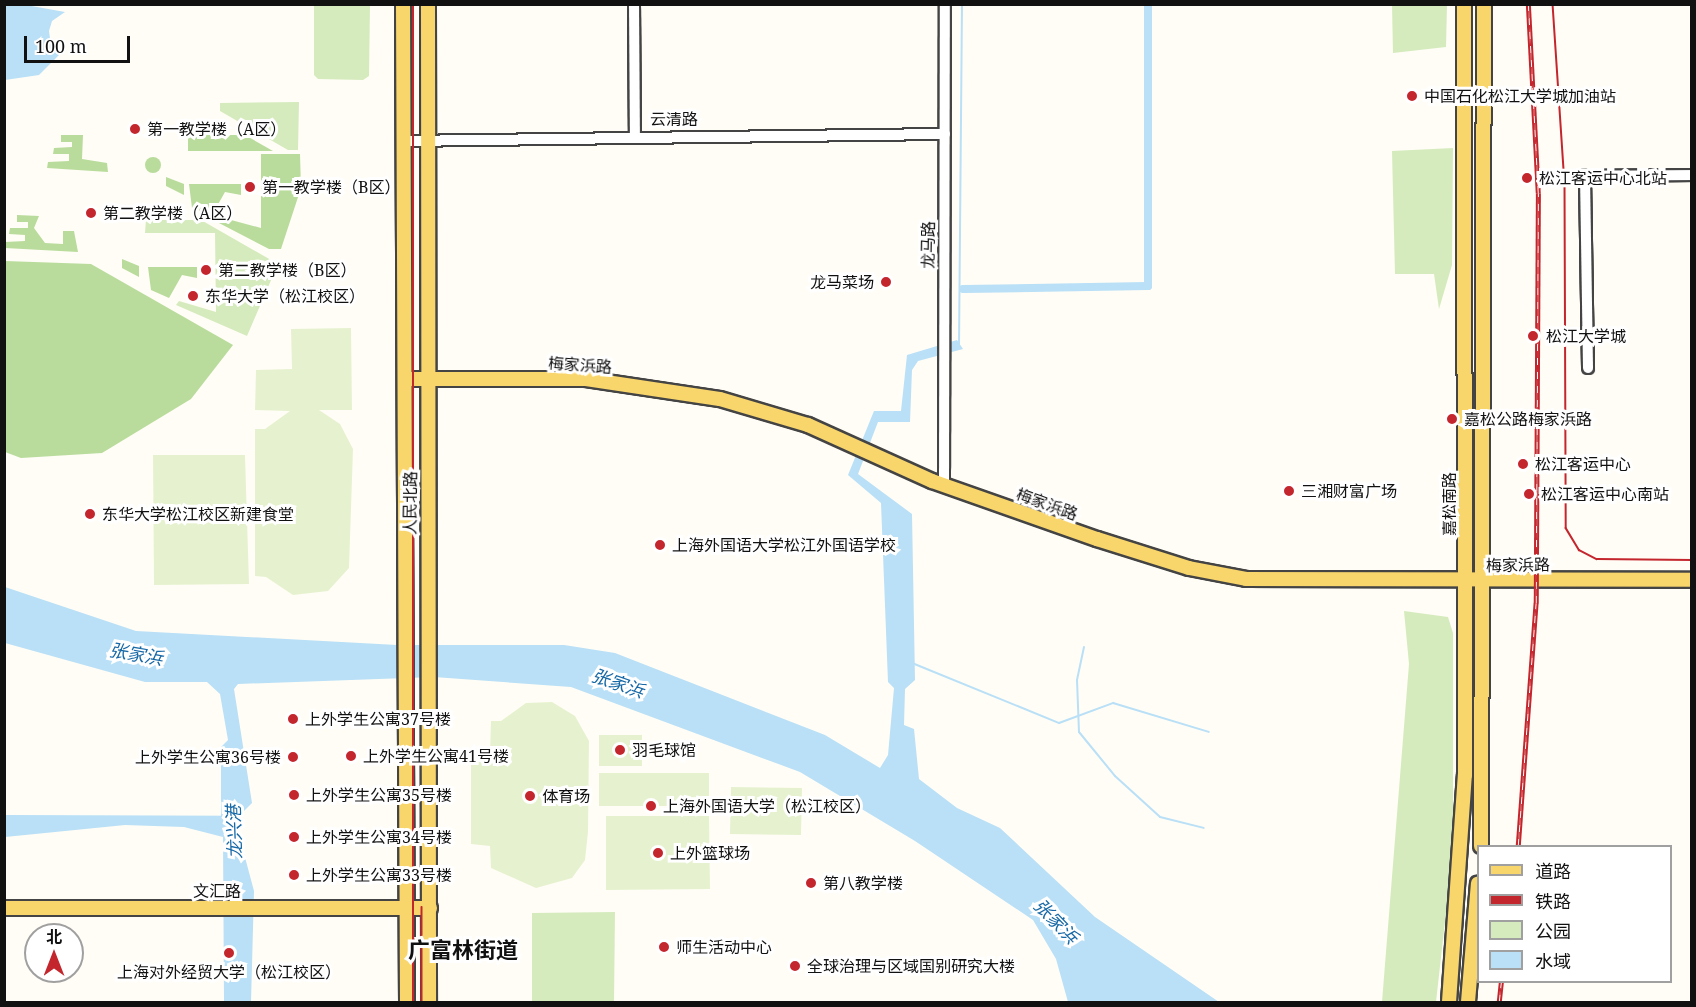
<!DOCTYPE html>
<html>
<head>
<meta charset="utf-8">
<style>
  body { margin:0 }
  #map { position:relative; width:1696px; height:1007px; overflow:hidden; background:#fffdf5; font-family:"Noto Serif","Noto Sans SC",serif }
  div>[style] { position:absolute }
  .green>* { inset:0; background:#d5ebbd }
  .forest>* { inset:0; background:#b9dc9c }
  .round { border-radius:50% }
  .pitch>* { inset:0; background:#e6f2cf }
  .water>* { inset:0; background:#b9e0f7 }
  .stream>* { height:2px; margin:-1px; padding:0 1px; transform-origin:1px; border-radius:1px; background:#b9e0f7 }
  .canal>* { height:8px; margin:-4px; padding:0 4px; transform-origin:4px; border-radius:4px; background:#b9e0f7 }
  .roads { filter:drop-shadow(2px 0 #444) drop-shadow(-2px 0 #444) drop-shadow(0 2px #444) drop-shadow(0 -2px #444) }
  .minor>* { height:10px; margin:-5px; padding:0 5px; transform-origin:5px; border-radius:5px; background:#fff }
  .major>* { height:14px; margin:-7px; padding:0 7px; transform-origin:7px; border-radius:7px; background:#f9d66b }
  .tram>* { height:1.5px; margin:-0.75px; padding:0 0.75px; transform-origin:0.75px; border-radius:0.75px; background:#c4262e }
  .rail>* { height:4.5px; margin-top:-2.25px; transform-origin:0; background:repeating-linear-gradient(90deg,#fff 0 7px,#c4262e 0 14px); box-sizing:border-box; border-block:2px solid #c4262e }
  .dots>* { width:16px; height:16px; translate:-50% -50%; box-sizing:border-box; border:3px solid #fff; border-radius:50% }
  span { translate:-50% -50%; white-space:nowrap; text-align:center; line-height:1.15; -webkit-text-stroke:6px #fff; paint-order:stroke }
  .poi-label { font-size:16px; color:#111 }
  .left { translate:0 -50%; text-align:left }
  .right { translate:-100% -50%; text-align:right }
  .street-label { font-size:16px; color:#111 }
  .water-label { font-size:18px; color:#1768a6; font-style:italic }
  .district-label { font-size:22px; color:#111; font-weight:700 }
  .frame { position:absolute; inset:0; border:6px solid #111; pointer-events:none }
  .legend { position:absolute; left:1477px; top:845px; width:195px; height:138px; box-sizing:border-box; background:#fff; border:2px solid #a0a0a0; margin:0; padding:8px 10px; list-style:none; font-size:18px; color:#111 }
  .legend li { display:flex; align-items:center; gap:12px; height:30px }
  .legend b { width:30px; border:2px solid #a0a0a0 }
  .north { position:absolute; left:24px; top:923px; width:60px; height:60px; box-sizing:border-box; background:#fff; border:2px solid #a0a0a0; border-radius:50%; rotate:0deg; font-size:16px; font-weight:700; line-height:24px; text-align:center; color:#111 }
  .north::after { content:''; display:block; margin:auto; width:21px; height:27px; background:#c4262e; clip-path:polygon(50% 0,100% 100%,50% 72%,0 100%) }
  .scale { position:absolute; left:24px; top:36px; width:106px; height:27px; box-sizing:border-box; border:3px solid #111; border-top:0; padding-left:8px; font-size:18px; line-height:21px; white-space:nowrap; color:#111; -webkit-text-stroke:4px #fff; paint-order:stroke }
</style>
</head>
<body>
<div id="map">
  <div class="green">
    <div style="clip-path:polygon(314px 5px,370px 5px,369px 76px,363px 80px,318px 79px,314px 75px)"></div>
    <div style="clip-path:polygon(1392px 5px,1447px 5px,1446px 47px,1393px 53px)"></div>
    <div style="clip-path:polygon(299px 102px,298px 150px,288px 150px,220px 111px,220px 103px)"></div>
    <div style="clip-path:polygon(1453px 148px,1452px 265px,1439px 309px,1434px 274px,1395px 274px,1392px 151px)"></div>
    <div style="clip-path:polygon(146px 220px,201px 220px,278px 264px,247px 336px,176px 305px,179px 301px,216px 312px,215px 233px,145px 233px)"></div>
    <div style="clip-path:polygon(1404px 611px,1448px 617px,1453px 633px,1453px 850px,1436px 1002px,1382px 1002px,1409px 664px)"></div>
    <div style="clip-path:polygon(615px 912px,614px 1002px,532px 1002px,532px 913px)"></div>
  </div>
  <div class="forest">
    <div style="clip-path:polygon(61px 135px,83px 135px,82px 159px,107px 163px,108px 172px,47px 168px,48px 162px,69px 161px,69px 154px,53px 154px,54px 148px,72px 147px,72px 142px,61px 142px)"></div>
    <div style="clip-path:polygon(188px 135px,245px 135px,273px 151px,188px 151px)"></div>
    <div style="clip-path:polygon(261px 154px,300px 154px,301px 188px,281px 249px,269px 249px,217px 222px,220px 217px,261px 228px)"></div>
    <div class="round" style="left:145px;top:157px;width:16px;height:16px"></div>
    <div style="clip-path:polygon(166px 177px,184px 184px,184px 195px,166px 186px)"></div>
    <div style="clip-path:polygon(189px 184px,241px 184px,241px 195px,225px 192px,212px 215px,192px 208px)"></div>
    <div style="clip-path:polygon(17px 215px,39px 216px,34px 228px,45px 243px,63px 244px,63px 231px,74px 231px,78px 252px,5px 248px,5px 242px,25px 241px,25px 235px,9px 234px,10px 228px,28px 228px,28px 222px,17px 222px)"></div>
    <div style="clip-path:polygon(122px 259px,139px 266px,139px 277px,122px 268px)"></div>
    <div style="clip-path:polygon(5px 261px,91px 264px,233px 345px,191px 399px,102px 453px,21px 458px,5px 452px)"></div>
    <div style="clip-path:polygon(148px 267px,197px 267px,197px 278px,182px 275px,169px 298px,151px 290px)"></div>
  </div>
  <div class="pitch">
    <div style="clip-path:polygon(351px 328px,352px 410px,319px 410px,340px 424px,353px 449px,349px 568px,328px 591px,293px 595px,266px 577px,255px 576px,255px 429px,265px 429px,290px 411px,255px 410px,256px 370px,292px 369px,291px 329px)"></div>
    <div style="clip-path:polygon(153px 455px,245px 455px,249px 584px,154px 585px)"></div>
    <div style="clip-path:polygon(552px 702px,575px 716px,589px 741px,588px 832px,585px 860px,572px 878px,536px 888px,491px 868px,490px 846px,471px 844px,471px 755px,490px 753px,491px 721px,501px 721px,526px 703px)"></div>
    <div style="clip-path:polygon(599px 735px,642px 735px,642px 766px,599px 766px)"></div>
    <div style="clip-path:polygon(599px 773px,709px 773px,709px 806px,599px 806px)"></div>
    <div style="clip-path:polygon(731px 787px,802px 788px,801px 835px,730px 834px)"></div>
    <div style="clip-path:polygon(606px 816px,709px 816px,710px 889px,606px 890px)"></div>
  </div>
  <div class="water">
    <div style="clip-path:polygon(26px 5px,65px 12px,52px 21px,49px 31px,51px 46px,59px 55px,39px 75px,5px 80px,5px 6px)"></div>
    <div style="clip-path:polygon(957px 340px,963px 349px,918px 361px,912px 370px,910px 422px,878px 422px,858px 474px,912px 514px,915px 680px,905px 689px,904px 725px,914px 729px,919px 779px,957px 808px,1000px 828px,1095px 917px,1219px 1002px,1068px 1002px,1056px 959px,1033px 920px,915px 841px,800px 772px,571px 687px,434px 677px,238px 684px,234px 689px,252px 803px,235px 820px,254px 891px,251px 1002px,224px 1002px,223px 837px,184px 827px,125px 825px,5px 837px,4px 821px,221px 820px,221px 747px,228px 740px,220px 694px,207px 682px,145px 682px,5px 643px,5px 587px,136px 631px,397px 645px,564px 645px,615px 653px,825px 735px,880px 768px,888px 755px,894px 688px,888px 682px,881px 503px,848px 475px,874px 411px,901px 411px,907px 355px)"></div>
  </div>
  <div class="stream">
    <div style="left:959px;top:347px;width:343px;rotate:-89.5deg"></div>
    <div style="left:1084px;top:647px;width:34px;rotate:102deg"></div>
    <div style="left:1077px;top:680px;width:52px;rotate:87.8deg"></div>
    <div style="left:1079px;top:732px;width:57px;rotate:50.7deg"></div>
    <div style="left:1115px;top:776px;width:61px;rotate:42.3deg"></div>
    <div style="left:1160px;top:817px;width:45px;rotate:14deg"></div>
    <div style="left:912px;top:663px;width:159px;rotate:22.2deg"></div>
    <div style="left:1059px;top:723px;width:58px;rotate:-20.3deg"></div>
    <div style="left:1113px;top:703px;width:100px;rotate:16.8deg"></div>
  </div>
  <div class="canal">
    <div style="left:963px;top:289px;width:185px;rotate:-0.9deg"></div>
    <div style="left:1148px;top:286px;width:282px;rotate:-90deg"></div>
    <div style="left:4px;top:819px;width:231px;rotate:0.2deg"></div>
  </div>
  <div class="roads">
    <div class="minor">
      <div style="left:634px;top:4px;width:130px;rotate:89.6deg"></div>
      <div style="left:402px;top:141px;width:543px;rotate:-0.74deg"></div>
      <div style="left:1578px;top:176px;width:114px;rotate:-0.5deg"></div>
      <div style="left:1585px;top:176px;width:192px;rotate:89.1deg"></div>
      <div style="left:944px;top:485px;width:481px;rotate:-89.9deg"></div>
    </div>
    <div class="major">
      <div style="left:403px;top:4px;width:998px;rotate:89.77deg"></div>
      <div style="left:428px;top:4px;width:998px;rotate:89.94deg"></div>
      <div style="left:406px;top:379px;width:180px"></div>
      <div style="left:586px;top:379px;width:135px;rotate:8.5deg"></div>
      <div style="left:720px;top:399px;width:92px;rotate:16.5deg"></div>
      <div style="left:808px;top:425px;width:136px;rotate:24.3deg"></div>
      <div style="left:932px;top:481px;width:175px;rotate:19.4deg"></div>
      <div style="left:1097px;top:539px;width:96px;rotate:17.5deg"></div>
      <div style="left:1189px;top:568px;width:58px;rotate:10.9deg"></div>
      <div style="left:1246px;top:579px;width:446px;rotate:0.1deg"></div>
      <div style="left:1481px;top:846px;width:842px;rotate:-89.8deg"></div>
      <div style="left:4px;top:908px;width:426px"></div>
      <div style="left:1449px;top:1002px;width:228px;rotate:-86deg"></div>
      <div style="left:1465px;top:775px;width:771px;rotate:-90.07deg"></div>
      <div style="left:1468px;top:1002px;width:119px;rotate:-85.2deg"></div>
    </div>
  </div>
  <div class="tram">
    <div style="left:1553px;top:4px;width:179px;rotate:86.2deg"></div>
    <div style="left:1565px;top:183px;width:345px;rotate:89.8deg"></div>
    <div style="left:1566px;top:528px;width:26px;rotate:59deg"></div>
    <div style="left:1579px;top:550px;width:20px;rotate:27deg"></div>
    <div style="left:1597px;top:559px;width:95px;rotate:0.6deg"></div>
    <div style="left:422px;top:907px;width:95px;rotate:90deg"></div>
    <div style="left:413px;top:1002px;width:998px;rotate:-90deg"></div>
  </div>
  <div class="rail">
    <div style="left:1518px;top:846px;width:244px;rotate:-85.8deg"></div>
    <div style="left:1536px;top:603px;width:410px;rotate:-89.7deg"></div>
    <div style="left:1538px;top:193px;width:189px;rotate:-93deg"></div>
    <div style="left:1499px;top:1002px;width:20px;rotate:-84deg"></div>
  </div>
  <div class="dots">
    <div style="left:1412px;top:96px;background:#c4262e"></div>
    <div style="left:135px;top:129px;background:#c4262e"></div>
    <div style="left:1527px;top:178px;background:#c4262e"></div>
    <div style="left:250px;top:187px;background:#c4262e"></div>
    <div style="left:91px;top:213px;background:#c4262e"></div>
    <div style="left:206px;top:270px;background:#c4262e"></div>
    <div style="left:886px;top:282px;background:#c4262e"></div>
    <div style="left:193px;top:296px;background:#c4262e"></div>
    <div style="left:1533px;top:336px;background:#c4262e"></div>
    <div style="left:1452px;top:419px;background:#c4262e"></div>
    <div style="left:1523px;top:464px;background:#c4262e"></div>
    <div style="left:1289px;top:491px;background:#c4262e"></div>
    <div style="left:1529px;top:494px;background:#c4262e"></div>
    <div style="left:90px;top:514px;background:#c4262e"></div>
    <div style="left:660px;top:545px;background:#c4262e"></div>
    <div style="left:293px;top:719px;background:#c4262e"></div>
    <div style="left:620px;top:750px;background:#c4262e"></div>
    <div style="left:351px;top:756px;background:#c4262e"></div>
    <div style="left:293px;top:757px;background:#c4262e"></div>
    <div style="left:294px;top:795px;background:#c4262e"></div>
    <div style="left:530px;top:796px;background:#c4262e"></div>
    <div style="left:651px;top:806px;background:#c4262e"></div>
    <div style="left:294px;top:837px;background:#c4262e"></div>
    <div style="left:658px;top:853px;background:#c4262e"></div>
    <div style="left:294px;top:875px;background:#c4262e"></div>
    <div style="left:811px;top:883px;background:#c4262e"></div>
    <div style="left:664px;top:947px;background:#c4262e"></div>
    <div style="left:229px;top:953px;background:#c4262e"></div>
    <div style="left:795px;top:966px;background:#c4262e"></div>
  </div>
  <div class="poi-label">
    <span class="left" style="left:1424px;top:96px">中国石化松江大学城加油站</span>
    <span class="left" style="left:147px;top:129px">第一教学楼（A区）</span>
    <span class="left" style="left:1539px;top:178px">松江客运中心北站</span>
    <span class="left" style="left:262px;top:187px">第一教学楼（B区）</span>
    <span class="left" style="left:103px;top:213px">第二教学楼（A区）</span>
    <span class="left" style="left:218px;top:270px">第二教学楼（B区）</span>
    <span class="right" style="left:874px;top:282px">龙马菜场</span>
    <span class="left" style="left:205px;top:296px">东华大学（松江校区）</span>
    <span class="left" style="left:1546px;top:336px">松江大学城</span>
    <span class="left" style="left:1464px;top:419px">嘉松公路梅家浜路</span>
    <span class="left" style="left:1535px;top:464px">松江客运中心</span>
    <span class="left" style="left:1301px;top:491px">三湘财富广场</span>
    <span class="left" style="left:1541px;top:494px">松江客运中心南站</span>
    <span class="left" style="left:102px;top:514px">东华大学松江校区新建食堂</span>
    <span class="left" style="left:672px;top:545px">上海外国语大学松江外国语学校</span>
    <span class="left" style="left:305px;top:719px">上外学生公寓37号楼</span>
    <span class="left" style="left:632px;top:750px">羽毛球馆</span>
    <span class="left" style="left:363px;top:756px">上外学生公寓41号楼</span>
    <span class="right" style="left:281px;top:757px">上外学生公寓36号楼</span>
    <span class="left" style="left:306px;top:795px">上外学生公寓35号楼</span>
    <span class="left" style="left:542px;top:796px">体育场</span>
    <span class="left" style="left:663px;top:806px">上海外国语大学（松江校区）</span>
    <span class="left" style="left:306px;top:837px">上外学生公寓34号楼</span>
    <span class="left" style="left:670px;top:853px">上外篮球场</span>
    <span class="left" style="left:306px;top:875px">上外学生公寓33号楼</span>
    <span class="left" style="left:823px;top:883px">第八教学楼</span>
    <span class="left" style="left:676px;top:947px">师生活动中心</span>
    <span class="left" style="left:807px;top:966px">全球治理与区域国别研究大楼</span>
    <span style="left:229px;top:972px">上海对外经贸大学（松江校区）</span>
  </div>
  <div class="street-label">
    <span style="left:674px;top:119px">云清路</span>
    <span style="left:928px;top:245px;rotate:-89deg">龙马路</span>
    <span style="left:580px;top:365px;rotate:4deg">梅家浜路</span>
    <span style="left:410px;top:503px;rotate:-89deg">人民北路</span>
    <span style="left:1047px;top:504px;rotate:20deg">梅家浜路</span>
    <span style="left:1449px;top:504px;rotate:-90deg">嘉松南路</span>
    <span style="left:1518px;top:565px;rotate:-1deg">梅家浜路</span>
    <span style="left:217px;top:891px">文汇路</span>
  </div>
  <div class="water-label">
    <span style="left:136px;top:654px;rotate:10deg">张家浜</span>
    <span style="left:618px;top:683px;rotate:19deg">张家浜</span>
    <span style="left:234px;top:832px;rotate:-92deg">龙兴港</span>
    <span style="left:1056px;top:921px;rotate:46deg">张家浜</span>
  </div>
  <div class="district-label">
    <span style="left:463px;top:950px">广富林街道</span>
  </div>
  <div class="frame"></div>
  <ul class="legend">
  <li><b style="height:8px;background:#f9d66b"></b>道路</li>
  <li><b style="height:8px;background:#c4262e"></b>铁路</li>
  <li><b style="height:16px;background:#d5ebbd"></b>公园</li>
  <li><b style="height:16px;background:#b9e0f7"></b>水域</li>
  </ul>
  <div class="north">北</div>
  <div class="scale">100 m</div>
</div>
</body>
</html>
